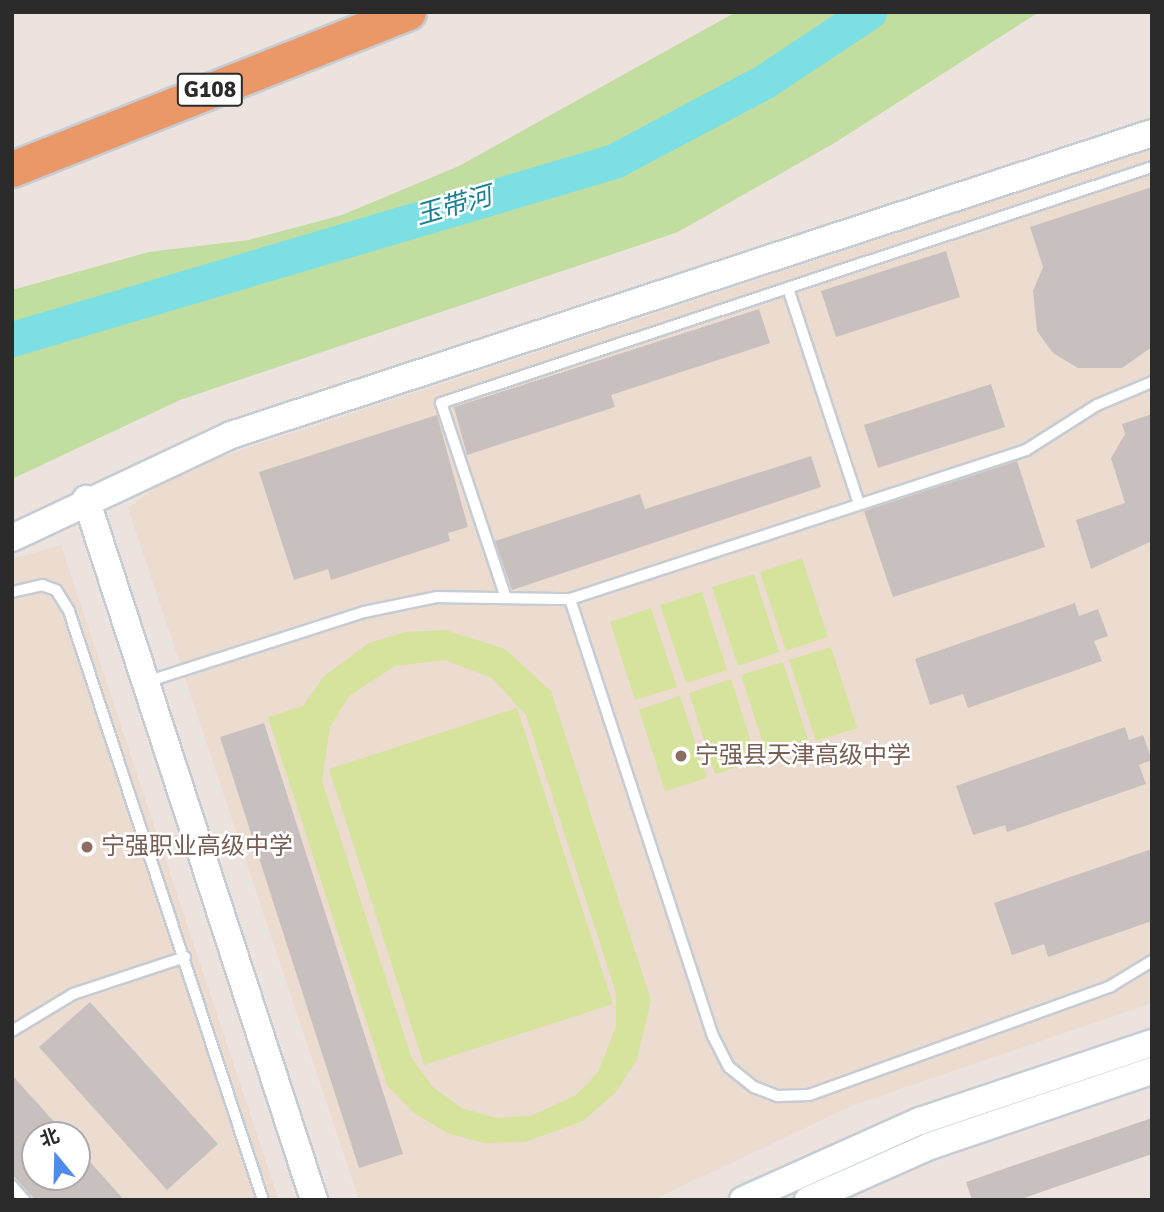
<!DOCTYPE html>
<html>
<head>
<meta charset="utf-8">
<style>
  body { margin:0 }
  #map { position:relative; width:1164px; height:1212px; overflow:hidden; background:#ece3de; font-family:Signika,"Noto Sans SC",sans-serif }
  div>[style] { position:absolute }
  .education>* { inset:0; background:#ecdccf }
  .green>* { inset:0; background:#c2dda0 }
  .pitch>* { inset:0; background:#d5e39d }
  .river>* { height:35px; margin:-17.5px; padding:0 17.5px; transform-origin:17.5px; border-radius:17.5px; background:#7bdfe4 }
  .building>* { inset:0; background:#c7c0be }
  .roads { filter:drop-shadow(2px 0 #c6ccd3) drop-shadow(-2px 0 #c6ccd3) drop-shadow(0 2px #c6ccd3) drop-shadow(0 -2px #c6ccd3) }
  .service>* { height:10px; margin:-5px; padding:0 5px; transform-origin:5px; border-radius:5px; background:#fff }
  .tertiary>* { height:26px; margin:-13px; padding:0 13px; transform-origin:13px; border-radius:13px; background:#fff }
  .trunk>* { height:35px; margin:-17.5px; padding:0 17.5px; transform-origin:17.5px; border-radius:17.5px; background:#ea9868 }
  .dots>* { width:19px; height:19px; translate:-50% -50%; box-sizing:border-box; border:4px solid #fff; border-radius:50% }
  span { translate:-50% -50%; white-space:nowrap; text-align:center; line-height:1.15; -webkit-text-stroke:5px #fff; paint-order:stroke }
  .shield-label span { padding:2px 5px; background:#fff; border:2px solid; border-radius:5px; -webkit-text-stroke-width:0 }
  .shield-label { font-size:23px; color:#2b2b2b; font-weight:700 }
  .education-label { font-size:24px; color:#785e54 }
  .left { translate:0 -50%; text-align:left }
  .water-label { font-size:26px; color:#198191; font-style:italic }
  .frame { position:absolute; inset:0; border:14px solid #2b2b2b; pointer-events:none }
  .north { position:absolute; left:21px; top:1121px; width:70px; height:70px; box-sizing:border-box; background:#fff; border:2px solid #aaa; border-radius:50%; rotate:341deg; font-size:19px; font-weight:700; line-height:28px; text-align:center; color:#2b2b2b }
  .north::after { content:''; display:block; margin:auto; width:24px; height:32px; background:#4d8cea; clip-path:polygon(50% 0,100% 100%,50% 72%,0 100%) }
</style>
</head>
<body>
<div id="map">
  <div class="education">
    <div style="clip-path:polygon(1152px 149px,1152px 1003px,854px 1105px,653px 1200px,359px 1200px,128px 508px,178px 471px)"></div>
    <div style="clip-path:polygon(evenodd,61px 545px,279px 1200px,12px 1200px,12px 559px,61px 545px,35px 1135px,77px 1135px,77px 1177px,35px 1177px,35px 1135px)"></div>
  </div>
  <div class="green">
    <div style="clip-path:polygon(736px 12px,1039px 12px,836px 142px,678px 232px,180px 400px,12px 479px,12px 290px,149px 252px,248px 240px,342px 215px,459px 166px)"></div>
  </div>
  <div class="pitch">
    <div style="clip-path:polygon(802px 558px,828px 637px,786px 651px,760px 572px)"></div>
    <div style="clip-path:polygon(754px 574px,779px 652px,738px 666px,712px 587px)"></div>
    <div style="clip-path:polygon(702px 592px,727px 670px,686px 683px,660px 605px)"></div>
    <div style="clip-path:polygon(651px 608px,677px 687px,635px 700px,610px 622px)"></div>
    <div style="clip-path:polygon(evenodd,445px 630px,505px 649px,551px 691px,651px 1000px,637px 1060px,614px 1094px,583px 1121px,525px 1142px,485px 1143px,447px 1133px,414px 1113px,387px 1085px,268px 717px,303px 706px,324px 676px,369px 643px,404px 632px,445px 630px,445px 660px,492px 678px,526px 715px,616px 993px,616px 1026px,598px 1072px,575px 1096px,530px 1116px,496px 1118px,462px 1108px,433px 1087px,412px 1059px,322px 781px,330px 727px,349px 696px,395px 666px,445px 660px)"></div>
    <div style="clip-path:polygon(831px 647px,857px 728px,816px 741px,789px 660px)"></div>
    <div style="clip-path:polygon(783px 662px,809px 743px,767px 756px,741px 675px)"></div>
    <div style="clip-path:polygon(731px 679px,757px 761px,715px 774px,689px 693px)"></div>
    <div style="clip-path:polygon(680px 696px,707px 778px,665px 791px,639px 710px)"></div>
    <div style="clip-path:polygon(517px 708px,613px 1004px,424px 1065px,329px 769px)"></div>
  </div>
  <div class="river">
    <div style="left:12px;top:339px;width:628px;rotate:-16.47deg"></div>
    <div style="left:614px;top:161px;width:171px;rotate:-27.9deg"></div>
    <div style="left:765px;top:81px;width:125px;rotate:-33.6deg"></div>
  </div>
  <div class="building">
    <div style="clip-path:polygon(1152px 187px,1152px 347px,1122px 368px,1078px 368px,1053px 353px,1037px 331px,1033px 291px,1043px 267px,1030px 227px)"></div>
    <div style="clip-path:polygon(946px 251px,960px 297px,836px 337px,821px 291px)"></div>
    <div style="clip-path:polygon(759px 309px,770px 343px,611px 395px,615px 407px,467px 455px,454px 407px)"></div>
    <div style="clip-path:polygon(991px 384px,1005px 427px,878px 468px,864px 425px)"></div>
    <div style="clip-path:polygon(1152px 414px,1152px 541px,1091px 569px,1076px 520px,1125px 503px,1111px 458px,1125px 434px,1122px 424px)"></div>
    <div style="clip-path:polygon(437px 415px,468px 527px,448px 533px,450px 541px,331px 580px,328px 569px,294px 580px,259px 472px)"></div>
    <div style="clip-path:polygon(811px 456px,821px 487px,512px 590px,495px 541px,640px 494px,645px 509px)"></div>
    <div style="clip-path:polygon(1017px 461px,1045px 547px,893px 597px,864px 511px)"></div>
    <div style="clip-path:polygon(1075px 603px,1079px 616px,1098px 609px,1108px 636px,1094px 641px,1102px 661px,968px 708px,963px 694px,930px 705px,915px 659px)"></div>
    <div style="clip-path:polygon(264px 723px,403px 1154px,359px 1168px,220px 737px)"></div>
    <div style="clip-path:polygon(1125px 727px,1129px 740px,1143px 735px,1152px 760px,1139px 765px,1146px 784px,1007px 832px,1005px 825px,973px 835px,956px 786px)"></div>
    <div style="clip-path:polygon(1152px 849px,1152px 921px,1048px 957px,1044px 944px,1012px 955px,994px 903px)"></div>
    <div style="clip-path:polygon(90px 1002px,218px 1144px,167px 1190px,39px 1047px)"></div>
    <div style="clip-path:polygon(12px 1075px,66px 1135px,35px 1135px,35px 1177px,77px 1177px,77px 1147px,124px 1200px,35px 1200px,12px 1174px)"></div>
    <div style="clip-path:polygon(1152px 1118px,1152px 1154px,1018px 1200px,972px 1200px,966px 1182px)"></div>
  </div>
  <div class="roads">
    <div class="service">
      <div style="left:788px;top:288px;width:227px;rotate:71.8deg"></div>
      <div style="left:1152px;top:382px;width:60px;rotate:157.3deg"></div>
      <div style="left:1097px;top:405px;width:84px;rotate:147.6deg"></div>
      <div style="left:1026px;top:450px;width:480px;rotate:161.9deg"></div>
      <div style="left:570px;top:599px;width:460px;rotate:71.9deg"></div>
      <div style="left:713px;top:1036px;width:35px;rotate:63deg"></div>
      <div style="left:729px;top:1067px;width:32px;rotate:39deg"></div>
      <div style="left:754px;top:1087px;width:26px;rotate:21deg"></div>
      <div style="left:778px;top:1096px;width:31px;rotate:-2deg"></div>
      <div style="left:809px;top:1095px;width:321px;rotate:-19.8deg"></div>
      <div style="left:1111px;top:986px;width:48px;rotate:-31.4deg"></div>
      <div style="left:12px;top:592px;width:31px;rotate:-13deg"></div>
      <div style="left:42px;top:585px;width:15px;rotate:20deg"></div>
      <div style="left:56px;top:590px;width:25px;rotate:58deg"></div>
      <div style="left:69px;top:611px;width:620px;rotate:71.77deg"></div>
      <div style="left:505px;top:595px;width:202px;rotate:-108.4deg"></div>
      <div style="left:441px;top:403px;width:749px;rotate:-18.36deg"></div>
      <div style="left:146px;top:682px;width:229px;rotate:-17.8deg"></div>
      <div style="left:364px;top:612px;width:75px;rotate:-11.6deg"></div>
      <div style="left:437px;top:597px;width:133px;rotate:0.9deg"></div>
      <div style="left:12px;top:1031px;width:71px;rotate:-31.2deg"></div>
      <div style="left:73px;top:994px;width:118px;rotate:-18.3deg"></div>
      <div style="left:12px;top:1186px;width:18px;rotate:49deg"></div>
    </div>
    <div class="tertiary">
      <div style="left:86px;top:499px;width:737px;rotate:71.98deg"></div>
      <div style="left:12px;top:538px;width:242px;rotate:-25.2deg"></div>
      <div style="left:231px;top:435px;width:969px;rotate:-18.15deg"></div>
      <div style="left:743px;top:1200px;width:194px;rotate:-24.1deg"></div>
      <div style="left:920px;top:1121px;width:245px;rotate:-18.6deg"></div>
      <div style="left:808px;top:1200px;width:133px;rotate:-23.9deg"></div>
      <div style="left:930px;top:1146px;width:234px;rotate:-18.7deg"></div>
    </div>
    <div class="trunk">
      <div style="left:12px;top:169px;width:426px;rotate:-21.6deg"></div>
    </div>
  </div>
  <div class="dots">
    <div style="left:681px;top:756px;background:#8d6e63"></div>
    <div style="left:87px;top:847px;background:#8d6e63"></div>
  </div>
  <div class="shield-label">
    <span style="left:210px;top:90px">G108</span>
  </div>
  <div class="education-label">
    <span class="left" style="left:695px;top:756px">宁强县天津高级中学</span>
    <span class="left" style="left:101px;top:847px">宁强职业高级中学</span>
  </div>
  <div class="water-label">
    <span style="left:454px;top:207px;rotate:-16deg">玉带河</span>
  </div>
  <div class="frame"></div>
  <div class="north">北</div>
</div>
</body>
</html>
